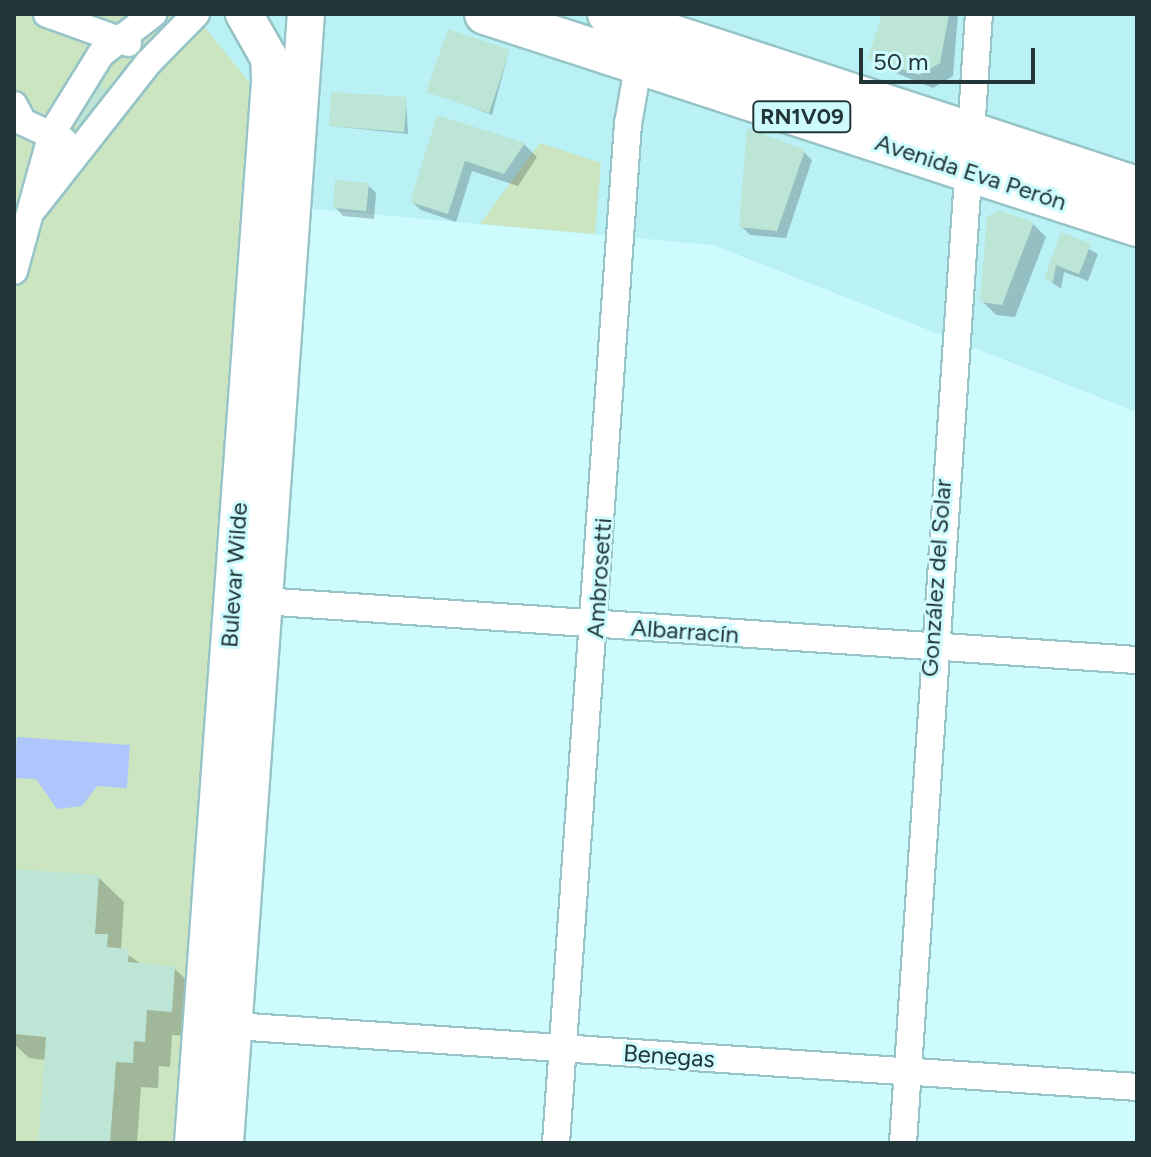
<!DOCTYPE html>
<html>
<head>
<meta charset="utf-8">
<style>
  body { margin:0 }
  #map { position:relative; width:1151px; height:1157px; overflow:hidden; background:#cdfbfe; font-family:Figtree,sans-serif }
  div>[style] { position:absolute }
  .built>* { inset:0; background:#b9f1f5 }
  .green>* { inset:0; background:#cae5c0 }
  .water>* { inset:0; background:#afc6fc }
  .shadow>* { inset:0; background:#0003 }
  .building>* { inset:0; background:#bce5d5 }
  .roads { filter:drop-shadow(2px 0 #97c4c7) drop-shadow(-2px 0 #97c4c7) drop-shadow(0 2px #97c4c7) drop-shadow(0 -2px #97c4c7) }
  .street>* { height:26px; margin:-13px; padding:0 13px; transform-origin:13px; border-radius:13px; background:#fff }
  .secondary>* { height:36px; margin:-18px; padding:0 18px; transform-origin:18px; border-radius:18px; background:#fff }
  .primary>* { height:40px; margin:-20px; padding:0 20px; transform-origin:20px; border-radius:20px; background:#fff }
  span { translate:-50% -50%; white-space:nowrap; text-align:center; line-height:1.15; -webkit-text-stroke:6px #cdfbfe; paint-order:stroke }
  .shield-label span { padding:2px 6px; background:#cdfbfe; border:2px solid; border-radius:6px; -webkit-text-stroke-width:0 }
  .shield-label { font-size:22px; color:#233637; font-weight:700 }
  .street-label { font-size:24px; color:#233637 }
  .frame { position:absolute; inset:0; border:16px solid #233637; pointer-events:none }
  .scale { position:absolute; left:859px; top:48px; width:176px; height:36px; box-sizing:border-box; border:4px solid #233637; border-top:0; padding-left:10px; font-size:24px; line-height:28px; white-space:nowrap; color:#233637; -webkit-text-stroke:6px #cdfbfe; paint-order:stroke }
</style>
</head>
<body>
<div id="map">
  <div class="built">
    <div style="clip-path:polygon(172px 14px,1137px 14px,1137px 412px,713px 245px,293px 207px)"></div>
  </div>
  <div class="green">
    <div style="clip-path:polygon(14px 14px,194px 14px,250px 83px,178px 1143px,14px 1143px)"></div>
    <div style="clip-path:polygon(540px 143px,601px 163px,595px 234px,480px 224px)"></div>
  </div>
  <div class="water">
    <div style="clip-path:polygon(17px 737px,130px 745px,127px 788px,97px 786px,82px 806px,57px 809px,36px 779px,14px 778px)"></div>
  </div>
  <div class="shadow">
    <div style="clip-path:polygon(884px 14px,958px 14px,953px 76px,933px 88px,879px 66px,870px 58px)"></div>
    <div style="clip-path:polygon(509px 51px,492px 115px,429px 91px)"></div>
    <div style="clip-path:polygon(406px 99px,408px 134px,331px 126px)"></div>
    <div style="clip-path:polygon(439px 118px,524px 144px,537px 157px,518px 186px,472px 171px,456px 222px,421px 210px,412px 202px)"></div>
    <div style="clip-path:polygon(804px 152px,812px 160px,786px 238px,750px 235px,741px 226px)"></div>
    <div style="clip-path:polygon(368px 185px,376px 193px,374px 219px,343px 216px,335px 207px)"></div>
    <div style="clip-path:polygon(1033px 224px,1046px 237px,1015px 317px,996px 315px,982px 301px)"></div>
    <div style="clip-path:polygon(1062px 235px,1098px 254px,1088px 281px,1064px 272px,1061px 289px,1046px 278px)"></div>
    <div style="clip-path:polygon(14px 871px,98px 877px,124px 902px,121px 950px,143px 965px,174px 968px,200px 993px,197px 1036px,172px 1035px,170px 1067px,159px 1066px,158px 1088px,141px 1087px,137px 1143px,40px 1143px,46px 1060px,29px 1058px,14px 1044px)"></div>
  </div>
  <div class="building">
    <div style="clip-path:polygon(882px 14px,949px 14px,940px 63px,919px 75px,868px 58px)"></div>
    <div style="clip-path:polygon(448px 29px,510px 50px,489px 113px,426px 92px)"></div>
    <div style="clip-path:polygon(91px 79px,113px 93px,88px 131px,66px 118px)"></div>
    <div style="clip-path:polygon(331px 92px,407px 97px,404px 132px,329px 126px)"></div>
    <div style="clip-path:polygon(437px 115px,525px 143px,504px 174px,465px 161px,448px 214px,410px 202px)"></div>
    <div style="clip-path:polygon(747px 128px,805px 150px,777px 231px,739px 227px)"></div>
    <div style="clip-path:polygon(335px 180px,369px 183px,366px 211px,333px 208px)"></div>
    <div style="clip-path:polygon(998px 210px,1034px 222px,1002px 305px,980px 302px,987px 217px)"></div>
    <div style="clip-path:polygon(1061px 232px,1091px 244px,1079px 274px,1056px 265px,1053px 282px,1044px 279px)"></div>
    <div style="clip-path:polygon(14px 869px,99px 875px,95px 934px,108px 934px,107px 947px,129px 949px,128px 962px,175px 966px,172px 1012px,147px 1010px,145px 1042px,134px 1041px,133px 1063px,116px 1062px,110px 1143px,38px 1143px,46px 1037px,14px 1034px)"></div>
  </div>
  <div class="roads">
    <div class="street">
      <div style="left:47px;top:14px;width:86px;rotate:19.7deg"></div>
      <div style="left:14px;top:105px;width:19px;rotate:62deg"></div>
      <div style="left:23px;top:122px;width:45px;rotate:24.9deg"></div>
      <div style="left:34px;top:208px;width:186px;rotate:-51.8deg"></div>
      <div style="left:149px;top:62px;width:67px;rotate:-45.6deg"></div>
      <div style="left:14px;top:271px;width:143px;rotate:-74.6deg"></div>
      <div style="left:52px;top:133px;width:93px;rotate:-58.2deg"></div>
      <div style="left:101px;top:54px;width:66px;rotate:-37.6deg"></div>
      <div style="left:247px;top:600px;width:892px;rotate:3.86deg"></div>
      <div style="left:219px;top:1025px;width:920px;rotate:3.86deg"></div>
      <div style="left:556px;top:1143px;width:1022px;rotate:-85.96deg"></div>
      <div style="left:628px;top:124px;width:75px;rotate:-80deg"></div>
      <div style="left:903px;top:1143px;width:1132px;rotate:-86.15deg"></div>
    </div>
    <div class="secondary">
      <div style="left:193px;top:1143px;width:1065px;rotate:-85.85deg"></div>
      <div style="left:270px;top:81px;width:23px;rotate:-92deg"></div>
      <div style="left:269px;top:58px;width:51px;rotate:-119.6deg"></div>
      <div style="left:225px;top:1143px;width:1132px;rotate:-85.9deg"></div>
    </div>
    <div class="primary">
      <div style="left:485px;top:14px;width:686px;rotate:18.01deg"></div>
      <div style="left:608px;top:14px;width:557px;rotate:18.11deg"></div>
    </div>
  </div>
  <div class="shield-label">
    <span style="left:802px;top:117px">RN1V09</span>
  </div>
  <div class="street-label">
    <span style="left:971px;top:172px;rotate:18deg">Avenida Eva Perón</span>
    <span style="left:234px;top:575px;rotate:-86deg">Bulevar Wilde</span>
    <span style="left:599px;top:578px;rotate:-86deg">Ambrosetti</span>
    <span style="left:936px;top:578px;rotate:-86deg">González del Solar</span>
    <span style="left:685px;top:631px;rotate:4deg">Albarracín</span>
    <span style="left:669px;top:1056px;rotate:4deg">Benegas</span>
  </div>
  <div class="frame"></div>
  <div class="scale">50 m</div>
</div>
</body>
</html>
